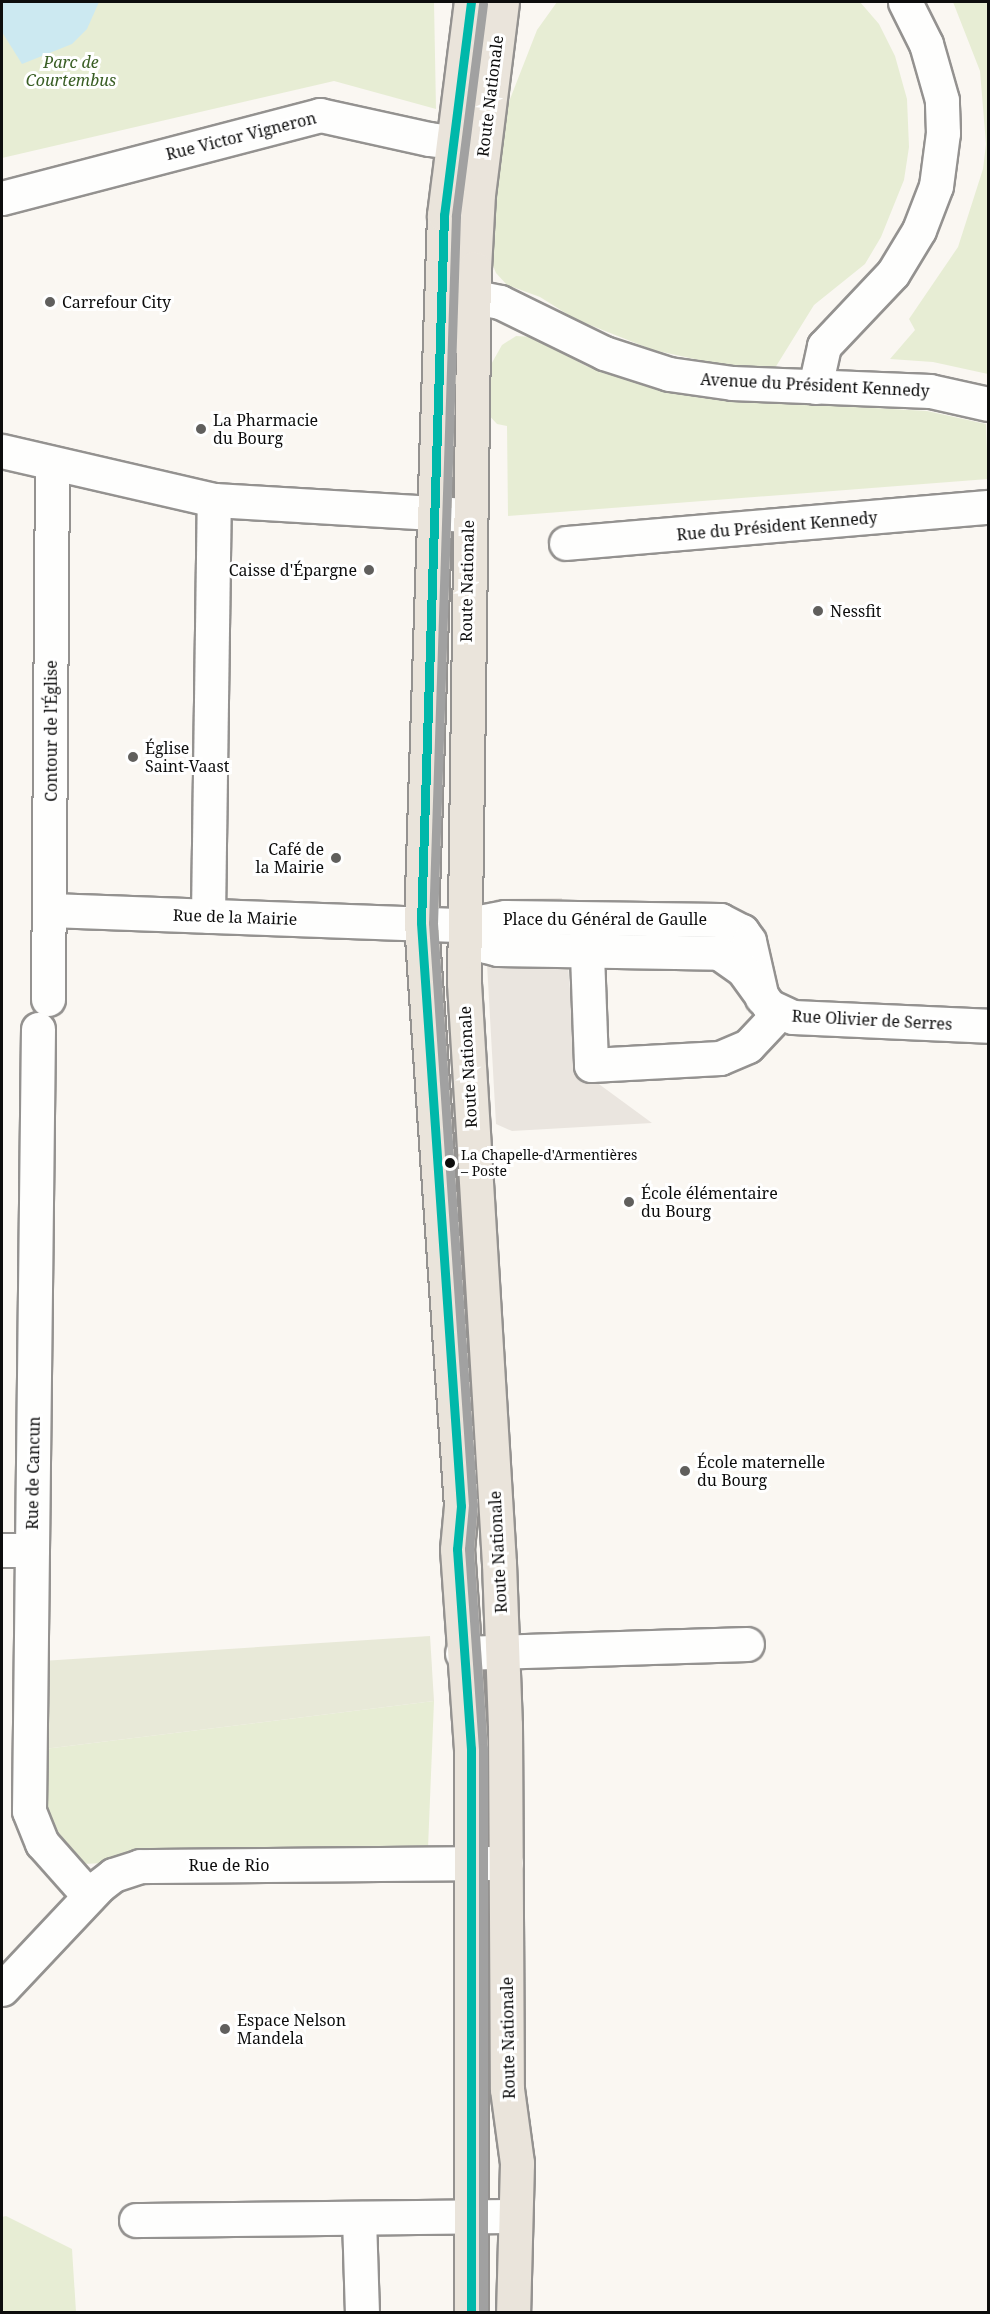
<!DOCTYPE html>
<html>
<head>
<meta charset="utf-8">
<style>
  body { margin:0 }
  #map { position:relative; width:990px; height:2314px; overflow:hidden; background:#faf7f2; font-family:"Noto Serif",serif }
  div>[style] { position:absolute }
  .green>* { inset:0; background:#e7edd4 }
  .cemetery>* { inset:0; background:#e8e9d8 }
  .plaza>* { inset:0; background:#eae5df }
  .water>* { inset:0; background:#cce9f1 }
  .roads { filter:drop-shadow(2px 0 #949290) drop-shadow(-2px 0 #949290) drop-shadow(0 2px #949290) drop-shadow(0 -2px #949290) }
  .minor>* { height:33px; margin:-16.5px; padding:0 16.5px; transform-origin:16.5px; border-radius:16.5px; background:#fefefd }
  .major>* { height:33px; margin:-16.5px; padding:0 16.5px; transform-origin:16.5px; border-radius:16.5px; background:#eae4db }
  .bus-1>* { height:9px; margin:-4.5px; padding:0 4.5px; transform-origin:4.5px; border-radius:4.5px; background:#00b8aa }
  .bus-2>* { height:9px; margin:-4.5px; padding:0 4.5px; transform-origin:4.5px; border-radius:4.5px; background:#a1a1a1 }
  .dots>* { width:16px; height:16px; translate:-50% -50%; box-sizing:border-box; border:3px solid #fff; border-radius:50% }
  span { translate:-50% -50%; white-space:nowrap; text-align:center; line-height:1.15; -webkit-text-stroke:6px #fff; paint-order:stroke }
  .bus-label { font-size:14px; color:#0d0d0d }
  .left { translate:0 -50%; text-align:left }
  .park-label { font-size:16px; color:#395e24; font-style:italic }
  .street-label { font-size:16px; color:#0d0d0d }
  .poi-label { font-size:16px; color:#0d0d0d }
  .right { translate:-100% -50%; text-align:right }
  .frame { position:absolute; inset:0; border:3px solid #0d0d0d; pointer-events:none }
</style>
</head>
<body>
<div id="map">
  <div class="green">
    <div style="clip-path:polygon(2px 2px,434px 2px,436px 109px,334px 81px,2px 158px)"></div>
    <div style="clip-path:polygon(557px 2px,860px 2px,879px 24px,895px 56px,907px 99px,909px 147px,904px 180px,881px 237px,865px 264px,814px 305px,775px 368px,722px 365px,653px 350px,575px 319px,540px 297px,507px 285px,496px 273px,489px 256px,505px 112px,537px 30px)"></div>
    <div style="clip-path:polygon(953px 2px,988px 2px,988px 374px,933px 362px,890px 359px,915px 330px,909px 319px,958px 247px,983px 169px,986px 144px,980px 71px)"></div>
    <div style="clip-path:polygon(516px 336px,533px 337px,586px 366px,639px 384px,701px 398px,927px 411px,986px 424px,988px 479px,508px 516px,507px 426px,497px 424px,485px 411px,489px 368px,502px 345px)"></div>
    <div style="clip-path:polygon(434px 1701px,428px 1848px,83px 1864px,46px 1819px,44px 1749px)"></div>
    <div style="clip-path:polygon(6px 2216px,72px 2249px,76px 2312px,2px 2312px,2px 2217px)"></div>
  </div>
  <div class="cemetery">
    <div style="clip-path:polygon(430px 1636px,434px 1701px,44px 1749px,42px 1661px)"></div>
  </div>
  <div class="plaza">
    <div style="clip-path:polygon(562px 898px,577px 1068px,652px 1123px,512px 1131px,496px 1124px,486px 946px,489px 919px,496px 899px)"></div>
  </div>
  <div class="water">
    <div style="clip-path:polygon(2px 2px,99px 2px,87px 29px,72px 44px,22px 64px,2px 32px)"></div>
  </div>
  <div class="roads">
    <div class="minor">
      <div style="left:2px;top:198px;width:329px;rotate:-14.6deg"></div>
      <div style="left:320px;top:115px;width:112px;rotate:12.4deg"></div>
      <div style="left:429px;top:139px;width:52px;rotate:7.7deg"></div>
      <div style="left:445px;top:291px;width:56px;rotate:11.3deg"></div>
      <div style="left:500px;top:302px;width:116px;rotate:26.1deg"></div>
      <div style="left:604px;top:353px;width:68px;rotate:17.9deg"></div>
      <div style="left:669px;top:374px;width:64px;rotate:8.1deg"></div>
      <div style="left:732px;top:383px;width:198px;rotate:2.3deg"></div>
      <div style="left:930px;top:391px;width:59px;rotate:12.6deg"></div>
      <div style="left:815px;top:387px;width:42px;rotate:-77.6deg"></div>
      <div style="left:824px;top:346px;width:100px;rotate:-46.6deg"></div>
      <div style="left:893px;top:273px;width:50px;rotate:-58.8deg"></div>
      <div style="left:919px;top:230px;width:47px;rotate:-68.9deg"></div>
      <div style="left:936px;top:186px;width:53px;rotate:-82.5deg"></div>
      <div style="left:943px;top:133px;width:33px;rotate:-92deg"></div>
      <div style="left:942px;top:100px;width:58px;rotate:-105.9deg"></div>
      <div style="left:926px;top:44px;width:47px;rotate:-116.6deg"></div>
      <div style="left:2px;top:451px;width:218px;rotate:13deg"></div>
      <div style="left:214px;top:500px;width:254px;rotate:3.4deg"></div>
      <div style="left:566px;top:543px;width:424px;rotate:-4.9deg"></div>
      <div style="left:50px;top:910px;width:414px;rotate:2.1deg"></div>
      <div style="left:464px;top:925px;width:42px;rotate:-11deg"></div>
      <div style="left:505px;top:917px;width:215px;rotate:0.8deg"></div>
      <div style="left:720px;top:920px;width:25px;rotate:27deg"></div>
      <div style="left:742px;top:931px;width:12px;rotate:55deg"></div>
      <div style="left:749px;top:941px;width:58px;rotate:77.2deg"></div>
      <div style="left:208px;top:916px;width:416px;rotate:-89.2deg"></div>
      <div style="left:464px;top:925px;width:30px;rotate:44deg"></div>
      <div style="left:486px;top:946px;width:12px;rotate:14deg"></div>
      <div style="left:498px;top:949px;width:221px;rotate:1deg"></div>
      <div style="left:719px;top:953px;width:29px;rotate:35deg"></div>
      <div style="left:743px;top:970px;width:44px;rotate:54.2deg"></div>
      <div style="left:769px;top:1006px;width:26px;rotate:25deg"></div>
      <div style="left:793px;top:1017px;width:195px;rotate:2.6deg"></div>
      <div style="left:586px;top:927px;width:138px;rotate:87.9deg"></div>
      <div style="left:591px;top:1065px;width:129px;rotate:-3.1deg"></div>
      <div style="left:720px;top:1058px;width:30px;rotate:-23deg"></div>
      <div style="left:748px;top:1046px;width:44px;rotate:-46.8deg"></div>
      <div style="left:48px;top:999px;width:535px;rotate:-89.57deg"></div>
      <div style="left:38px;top:1029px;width:782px;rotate:90.66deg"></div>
      <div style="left:29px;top:1811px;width:35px;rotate:68deg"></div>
      <div style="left:42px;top:1843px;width:69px;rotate:48.5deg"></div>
      <div style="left:2px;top:1550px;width:30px"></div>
      <div style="left:462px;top:1653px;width:285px;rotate:-1.8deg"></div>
      <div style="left:2px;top:1989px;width:141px;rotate:-46.7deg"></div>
      <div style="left:99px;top:1886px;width:18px;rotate:-38deg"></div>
      <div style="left:113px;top:1875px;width:28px;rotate:-18deg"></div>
      <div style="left:140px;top:1866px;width:366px;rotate:-0.5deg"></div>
      <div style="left:359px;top:2218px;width:94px;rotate:88.2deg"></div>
      <div style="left:136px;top:2220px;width:379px;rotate:-0.6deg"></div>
    </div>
    <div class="major">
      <div style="left:502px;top:2px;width:193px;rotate:97.1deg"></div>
      <div style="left:478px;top:194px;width:74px;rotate:93.1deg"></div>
      <div style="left:474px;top:268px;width:715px;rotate:90.8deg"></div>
      <div style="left:464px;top:983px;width:581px;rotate:86.55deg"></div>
      <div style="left:499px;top:1563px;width:162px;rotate:87.9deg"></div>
      <div style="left:505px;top:1725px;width:364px;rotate:89.7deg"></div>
      <div style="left:507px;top:2089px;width:75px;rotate:82.3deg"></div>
      <div style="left:517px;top:2163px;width:149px;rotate:91.5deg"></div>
      <div style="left:471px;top:2312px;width:563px;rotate:-90deg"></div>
      <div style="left:471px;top:1749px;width:200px;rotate:-94deg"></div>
      <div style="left:457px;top:1549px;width:43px;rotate:-84.7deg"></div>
      <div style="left:461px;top:1506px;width:584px;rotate:-93.92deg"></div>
      <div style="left:421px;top:923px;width:708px;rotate:-88.14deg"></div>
      <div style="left:444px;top:215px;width:215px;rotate:-82.8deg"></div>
    </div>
  </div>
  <div class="bus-1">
    <div style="left:471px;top:2px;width:215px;rotate:97.2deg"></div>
    <div style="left:444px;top:215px;width:708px;rotate:91.86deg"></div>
    <div style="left:421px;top:923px;width:584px;rotate:86.08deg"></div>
    <div style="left:461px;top:1506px;width:43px;rotate:95.3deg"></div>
    <div style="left:457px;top:1549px;width:200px;rotate:86deg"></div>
    <div style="left:471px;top:1749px;width:563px;rotate:90deg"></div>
  </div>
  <div class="bus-2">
    <div style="left:483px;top:4px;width:214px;rotate:97.3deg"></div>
    <div style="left:456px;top:216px;width:707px;rotate:91.86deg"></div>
    <div style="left:433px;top:923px;width:583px;rotate:86.07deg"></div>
    <div style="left:473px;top:1505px;width:44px;rotate:95.2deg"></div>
    <div style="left:469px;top:1549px;width:199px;rotate:86deg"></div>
    <div style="left:483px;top:1748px;width:564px;rotate:90deg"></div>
  </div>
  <div class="dots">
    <div style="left:50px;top:302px;background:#605f5d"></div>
    <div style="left:201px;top:429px;background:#605f5d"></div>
    <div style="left:369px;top:570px;background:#605f5d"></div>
    <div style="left:818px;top:611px;background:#605f5d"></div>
    <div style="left:133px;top:757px;background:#605f5d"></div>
    <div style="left:336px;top:858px;background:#605f5d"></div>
    <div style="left:450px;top:1163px;background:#0d0d0d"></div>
    <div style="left:629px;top:1202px;background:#605f5d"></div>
    <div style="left:685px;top:1471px;background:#605f5d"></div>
    <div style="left:225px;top:2029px;background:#605f5d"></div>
  </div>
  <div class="bus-label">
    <span class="left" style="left:461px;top:1163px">La Chapelle-d'Armentières<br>– Poste</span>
  </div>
  <div class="park-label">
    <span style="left:71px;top:71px">Parc de<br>Courtembus</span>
  </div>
  <div class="street-label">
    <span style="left:490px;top:96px;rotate:-83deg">Route Nationale</span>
    <span style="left:241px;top:136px;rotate:-14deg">Rue Victor Vigneron</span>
    <span style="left:815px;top:385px;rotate:3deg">Avenue du Président Kennedy</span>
    <span style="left:777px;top:526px;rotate:-5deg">Rue du Président Kennedy</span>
    <span style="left:467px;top:581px;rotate:-89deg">Route Nationale</span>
    <span style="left:51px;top:731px;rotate:-90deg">Contour de l'Église</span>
    <span style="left:235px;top:917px;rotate:2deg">Rue de la Mairie</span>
    <span style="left:605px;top:919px">Place du Général de Gaulle</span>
    <span style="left:872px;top:1020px;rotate:3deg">Rue Olivier de Serres</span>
    <span style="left:468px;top:1067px;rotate:-93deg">Route Nationale</span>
    <span style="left:33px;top:1473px;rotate:-89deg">Rue de Cancun</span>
    <span style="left:498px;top:1552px;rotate:-93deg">Route Nationale</span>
    <span style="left:229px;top:1865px">Rue de Rio</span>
    <span style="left:508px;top:2038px;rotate:-91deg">Route Nationale</span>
  </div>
  <div class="poi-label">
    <span class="left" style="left:62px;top:302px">Carrefour City</span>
    <span class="left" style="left:213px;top:429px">La Pharmacie<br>du Bourg</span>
    <span class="right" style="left:357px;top:570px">Caisse d'Épargne</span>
    <span class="left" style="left:830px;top:611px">Nessfit</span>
    <span class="left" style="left:145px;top:757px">Église<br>Saint-Vaast</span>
    <span class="right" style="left:324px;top:858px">Café de<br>la Mairie</span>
    <span class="left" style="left:641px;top:1202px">École élémentaire<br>du Bourg</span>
    <span class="left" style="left:697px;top:1471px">École maternelle<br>du Bourg</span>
    <span class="left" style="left:237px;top:2029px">Espace Nelson<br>Mandela</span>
  </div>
  <div class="frame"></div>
</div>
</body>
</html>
